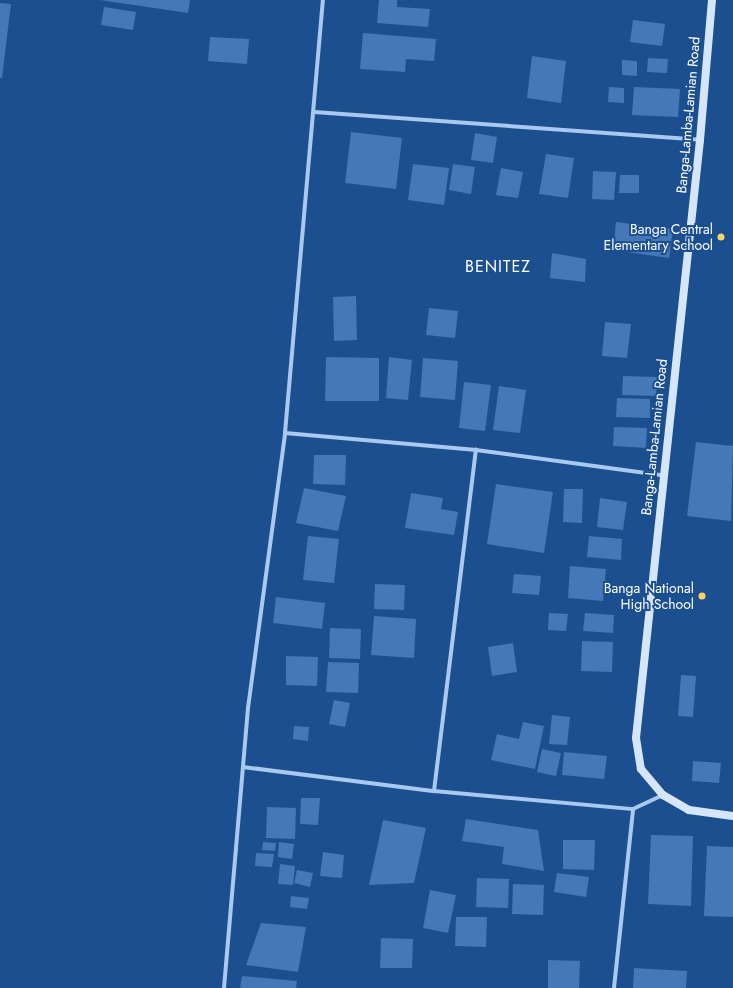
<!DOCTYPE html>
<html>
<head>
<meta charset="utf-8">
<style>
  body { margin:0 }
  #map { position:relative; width:733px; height:988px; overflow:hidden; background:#1b4f8f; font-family:Jost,sans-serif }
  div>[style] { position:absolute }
  .building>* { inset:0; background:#4478b7 }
  .minor>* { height:4px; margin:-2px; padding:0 2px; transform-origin:2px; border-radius:2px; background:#a9c9ee }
  .secondary>* { height:8px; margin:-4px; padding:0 4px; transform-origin:4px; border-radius:4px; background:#d6e6fa }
  .dots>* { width:11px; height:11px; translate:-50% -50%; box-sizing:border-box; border:2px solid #1b4f8f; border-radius:50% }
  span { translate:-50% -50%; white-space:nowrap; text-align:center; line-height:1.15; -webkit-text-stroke:4px #1b4f8f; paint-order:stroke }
  .street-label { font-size:14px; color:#fff }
  .poi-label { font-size:14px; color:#fff }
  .right { translate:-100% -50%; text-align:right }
  .quarter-label { font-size:16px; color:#fff; letter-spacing:1px }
</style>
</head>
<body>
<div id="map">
  <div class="building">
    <div style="clip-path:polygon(100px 0,190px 0,188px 13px)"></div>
    <div style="clip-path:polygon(379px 0,397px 0,397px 7px,430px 9px,428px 27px,377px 23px)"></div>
    <div style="clip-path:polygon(0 3px,11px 4px,2px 78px,0 78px)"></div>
    <div style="clip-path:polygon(104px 7px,136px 12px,133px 30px,101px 25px)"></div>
    <div style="clip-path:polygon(633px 20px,665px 24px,662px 46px,630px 42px)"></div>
    <div style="clip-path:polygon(363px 33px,436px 39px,434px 61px,406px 59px,405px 72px,360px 69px)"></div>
    <div style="clip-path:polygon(210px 37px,249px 39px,247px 64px,208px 61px)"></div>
    <div style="clip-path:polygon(532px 56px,566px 61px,561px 103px,527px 98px)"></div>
    <div style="clip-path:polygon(648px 58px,668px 59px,667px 73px,647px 72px)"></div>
    <div style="clip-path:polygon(622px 60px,637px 61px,637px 76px,622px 75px)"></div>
    <div style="clip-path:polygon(609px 87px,624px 88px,624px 103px,608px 102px)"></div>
    <div style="clip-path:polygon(634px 87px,680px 89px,678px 117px,632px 115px)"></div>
    <div style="clip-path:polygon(351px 132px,402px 138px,396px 189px,345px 183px)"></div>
    <div style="clip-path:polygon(475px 133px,497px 137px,493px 163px,471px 160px)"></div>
    <div style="clip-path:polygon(546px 154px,574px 158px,568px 198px,539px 194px)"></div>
    <div style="clip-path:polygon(413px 164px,449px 168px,444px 205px,408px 200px)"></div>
    <div style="clip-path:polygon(453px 164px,475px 167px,471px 194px,449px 190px)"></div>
    <div style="clip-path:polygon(501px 168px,523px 172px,518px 198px,496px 195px)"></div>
    <div style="clip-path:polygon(593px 171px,616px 172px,614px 200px,592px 199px)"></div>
    <div style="clip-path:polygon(620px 175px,639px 175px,639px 193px,619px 193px)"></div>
    <div style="clip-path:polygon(616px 222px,673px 229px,669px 258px,613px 250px)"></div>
    <div style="clip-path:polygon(552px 253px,586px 259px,585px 282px,550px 278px)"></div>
    <div style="clip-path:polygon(356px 296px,357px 340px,334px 341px,333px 297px)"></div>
    <div style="clip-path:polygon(429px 308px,458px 311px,455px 338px,426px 335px)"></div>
    <div style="clip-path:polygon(605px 322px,631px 324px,627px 358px,602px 356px)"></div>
    <div style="clip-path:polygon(326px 357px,379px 358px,379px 401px,325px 401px)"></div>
    <div style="clip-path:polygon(389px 357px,412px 360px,408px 400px,386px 398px)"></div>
    <div style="clip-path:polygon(423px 358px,458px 361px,455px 400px,420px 397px)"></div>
    <div style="clip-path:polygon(623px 376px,657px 377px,656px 396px,622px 395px)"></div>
    <div style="clip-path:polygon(464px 382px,491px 385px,485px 431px,459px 428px)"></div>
    <div style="clip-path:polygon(499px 386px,526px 390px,520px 433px,493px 430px)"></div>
    <div style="clip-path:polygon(617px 398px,650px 399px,650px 418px,616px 417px)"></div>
    <div style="clip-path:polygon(614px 427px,647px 428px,646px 448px,613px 446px)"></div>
    <div style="clip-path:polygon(696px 442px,733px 446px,731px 521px,687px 516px)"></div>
    <div style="clip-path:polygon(314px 455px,346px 455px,345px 485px,313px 484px)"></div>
    <div style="clip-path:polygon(496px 484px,553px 492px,544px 553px,487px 544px)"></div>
    <div style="clip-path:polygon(304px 488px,346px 496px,338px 531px,296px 523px)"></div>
    <div style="clip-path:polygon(564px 489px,583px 489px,582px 523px,563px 522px)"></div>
    <div style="clip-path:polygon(411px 493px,443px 498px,441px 509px,458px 512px,454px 535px,405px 528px)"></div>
    <div style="clip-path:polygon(600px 498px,627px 502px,623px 530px,597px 527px)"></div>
    <div style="clip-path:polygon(308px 536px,339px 539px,334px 583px,303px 580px)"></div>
    <div style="clip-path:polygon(589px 536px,622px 539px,621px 560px,587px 557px)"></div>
    <div style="clip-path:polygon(570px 566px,606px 569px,603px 601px,568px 598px)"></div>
    <div style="clip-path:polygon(514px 574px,541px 576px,539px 595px,512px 593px)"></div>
    <div style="clip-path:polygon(375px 584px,405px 585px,404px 610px,374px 609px)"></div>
    <div style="clip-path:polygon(276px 597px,325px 603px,322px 629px,273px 623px)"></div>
    <div style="clip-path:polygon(549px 613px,568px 614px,566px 631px,548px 630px)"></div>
    <div style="clip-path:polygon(585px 613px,614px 615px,613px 633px,583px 631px)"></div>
    <div style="clip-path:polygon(374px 616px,416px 619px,414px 658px,371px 655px)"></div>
    <div style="clip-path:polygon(330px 628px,361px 629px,360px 659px,329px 658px)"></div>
    <div style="clip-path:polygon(582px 641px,613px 642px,612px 672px,581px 671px)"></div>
    <div style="clip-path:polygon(513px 643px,517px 672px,492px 676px,488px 647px)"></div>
    <div style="clip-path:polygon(286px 656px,318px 657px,317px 686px,286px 685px)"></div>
    <div style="clip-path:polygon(328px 662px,359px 663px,358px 693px,326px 692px)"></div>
    <div style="clip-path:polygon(681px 675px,696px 676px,693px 717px,678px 716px)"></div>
    <div style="clip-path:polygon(334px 700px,350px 703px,345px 727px,329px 724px)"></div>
    <div style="clip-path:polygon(552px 715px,570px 717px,567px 745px,549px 744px)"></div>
    <div style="clip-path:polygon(523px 722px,544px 726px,535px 769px,491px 760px,497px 734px,519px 739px)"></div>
    <div style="clip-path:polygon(294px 726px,309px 727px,308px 741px,293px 739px)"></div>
    <div style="clip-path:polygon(542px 749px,561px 753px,556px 776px,537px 772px)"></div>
    <div style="clip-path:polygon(564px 752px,607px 756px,604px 779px,562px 775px)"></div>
    <div style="clip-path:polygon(693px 761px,721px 763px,719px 783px,692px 781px)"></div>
    <div style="clip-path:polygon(301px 798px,320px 798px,318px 825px,300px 824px)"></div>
    <div style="clip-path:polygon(267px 807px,296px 808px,295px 839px,266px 838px)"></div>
    <div style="clip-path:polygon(466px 819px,538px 830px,544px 871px,502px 864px,504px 847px,462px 841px)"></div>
    <div style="clip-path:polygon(383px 820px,426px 828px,414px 883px,369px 885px)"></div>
    <div style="clip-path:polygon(651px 835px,693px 836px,691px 906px,648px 904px)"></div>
    <div style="clip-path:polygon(563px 840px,595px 840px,594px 870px,563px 869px)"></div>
    <div style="clip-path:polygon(263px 842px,276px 843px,275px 851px,262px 850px)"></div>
    <div style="clip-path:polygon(279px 842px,294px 844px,292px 859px,278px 857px)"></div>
    <div style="clip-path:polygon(707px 846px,733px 847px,733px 917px,704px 916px)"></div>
    <div style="clip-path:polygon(323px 852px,344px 855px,342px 878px,320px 876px)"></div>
    <div style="clip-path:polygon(256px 853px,274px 854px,272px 867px,255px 866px)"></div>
    <div style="clip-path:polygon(280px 864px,295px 866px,293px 885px,278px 884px)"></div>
    <div style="clip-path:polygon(297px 870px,313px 873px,310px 887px,294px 883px)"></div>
    <div style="clip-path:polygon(557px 873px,589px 877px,586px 897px,554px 892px)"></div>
    <div style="clip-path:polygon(477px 878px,509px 879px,508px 908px,476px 907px)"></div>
    <div style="clip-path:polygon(513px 884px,544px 885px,543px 915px,512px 914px)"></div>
    <div style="clip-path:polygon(430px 890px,456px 895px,448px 933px,423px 928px)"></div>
    <div style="clip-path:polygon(291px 896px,309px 898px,307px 909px,290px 907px)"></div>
    <div style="clip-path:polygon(456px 917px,487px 917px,486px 947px,455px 946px)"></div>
    <div style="clip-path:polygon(261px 923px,306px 927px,298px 972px,246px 965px)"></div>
    <div style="clip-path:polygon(381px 938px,413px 939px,412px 968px,380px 968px)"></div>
    <div style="clip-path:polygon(548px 960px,580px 961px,579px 988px,548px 988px)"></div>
    <div style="clip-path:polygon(634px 968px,687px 971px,686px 988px,633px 988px)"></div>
    <div style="clip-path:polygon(242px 976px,297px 981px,296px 988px,240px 988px)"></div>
  </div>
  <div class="minor">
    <div style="left:314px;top:112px;width:387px;rotate:4.1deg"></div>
    <div style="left:285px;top:433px;width:192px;rotate:5.1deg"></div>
    <div style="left:476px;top:450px;width:188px;rotate:7.7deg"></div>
    <div style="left:243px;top:767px;width:193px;rotate:7.2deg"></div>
    <div style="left:434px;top:791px;width:200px;rotate:5.2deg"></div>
    <div style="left:633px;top:809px;width:33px;rotate:-25deg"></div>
    <div style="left:434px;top:791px;width:344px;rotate:-83deg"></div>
    <div style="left:224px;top:988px;width:281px;rotate:-85.1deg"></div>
    <div style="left:248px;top:708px;width:277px;rotate:-82.3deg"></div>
    <div style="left:285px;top:433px;width:435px;rotate:-85deg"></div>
    <div style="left:614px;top:988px;width:180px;rotate:-83.9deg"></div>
  </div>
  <div class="secondary">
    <div style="left:712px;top:0;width:141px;rotate:94.9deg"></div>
    <div style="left:700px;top:140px;width:601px;rotate:96.11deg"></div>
    <div style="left:636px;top:738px;width:31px;rotate:81deg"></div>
    <div style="left:641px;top:769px;width:34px;rotate:50deg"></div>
    <div style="left:663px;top:795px;width:30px;rotate:30deg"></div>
    <div style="left:689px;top:810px;width:44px;rotate:7.8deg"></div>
  </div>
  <div class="dots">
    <div style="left:721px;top:237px;background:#ffd166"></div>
    <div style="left:702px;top:596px;background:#ffd166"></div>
  </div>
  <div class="street-label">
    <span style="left:688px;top:115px;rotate:-85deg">Banga-Lamba-Lamian Road</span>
    <span style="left:654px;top:437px;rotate:-84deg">Banga-Lamba-Lamian Road</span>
  </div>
  <div class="poi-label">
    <span class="right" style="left:713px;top:237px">Banga Central<br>Elementary School</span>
    <span class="right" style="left:694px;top:596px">Banga National<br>High School</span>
  </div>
  <div class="quarter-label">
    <span style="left:498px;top:267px">BENITEZ</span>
  </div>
</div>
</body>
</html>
